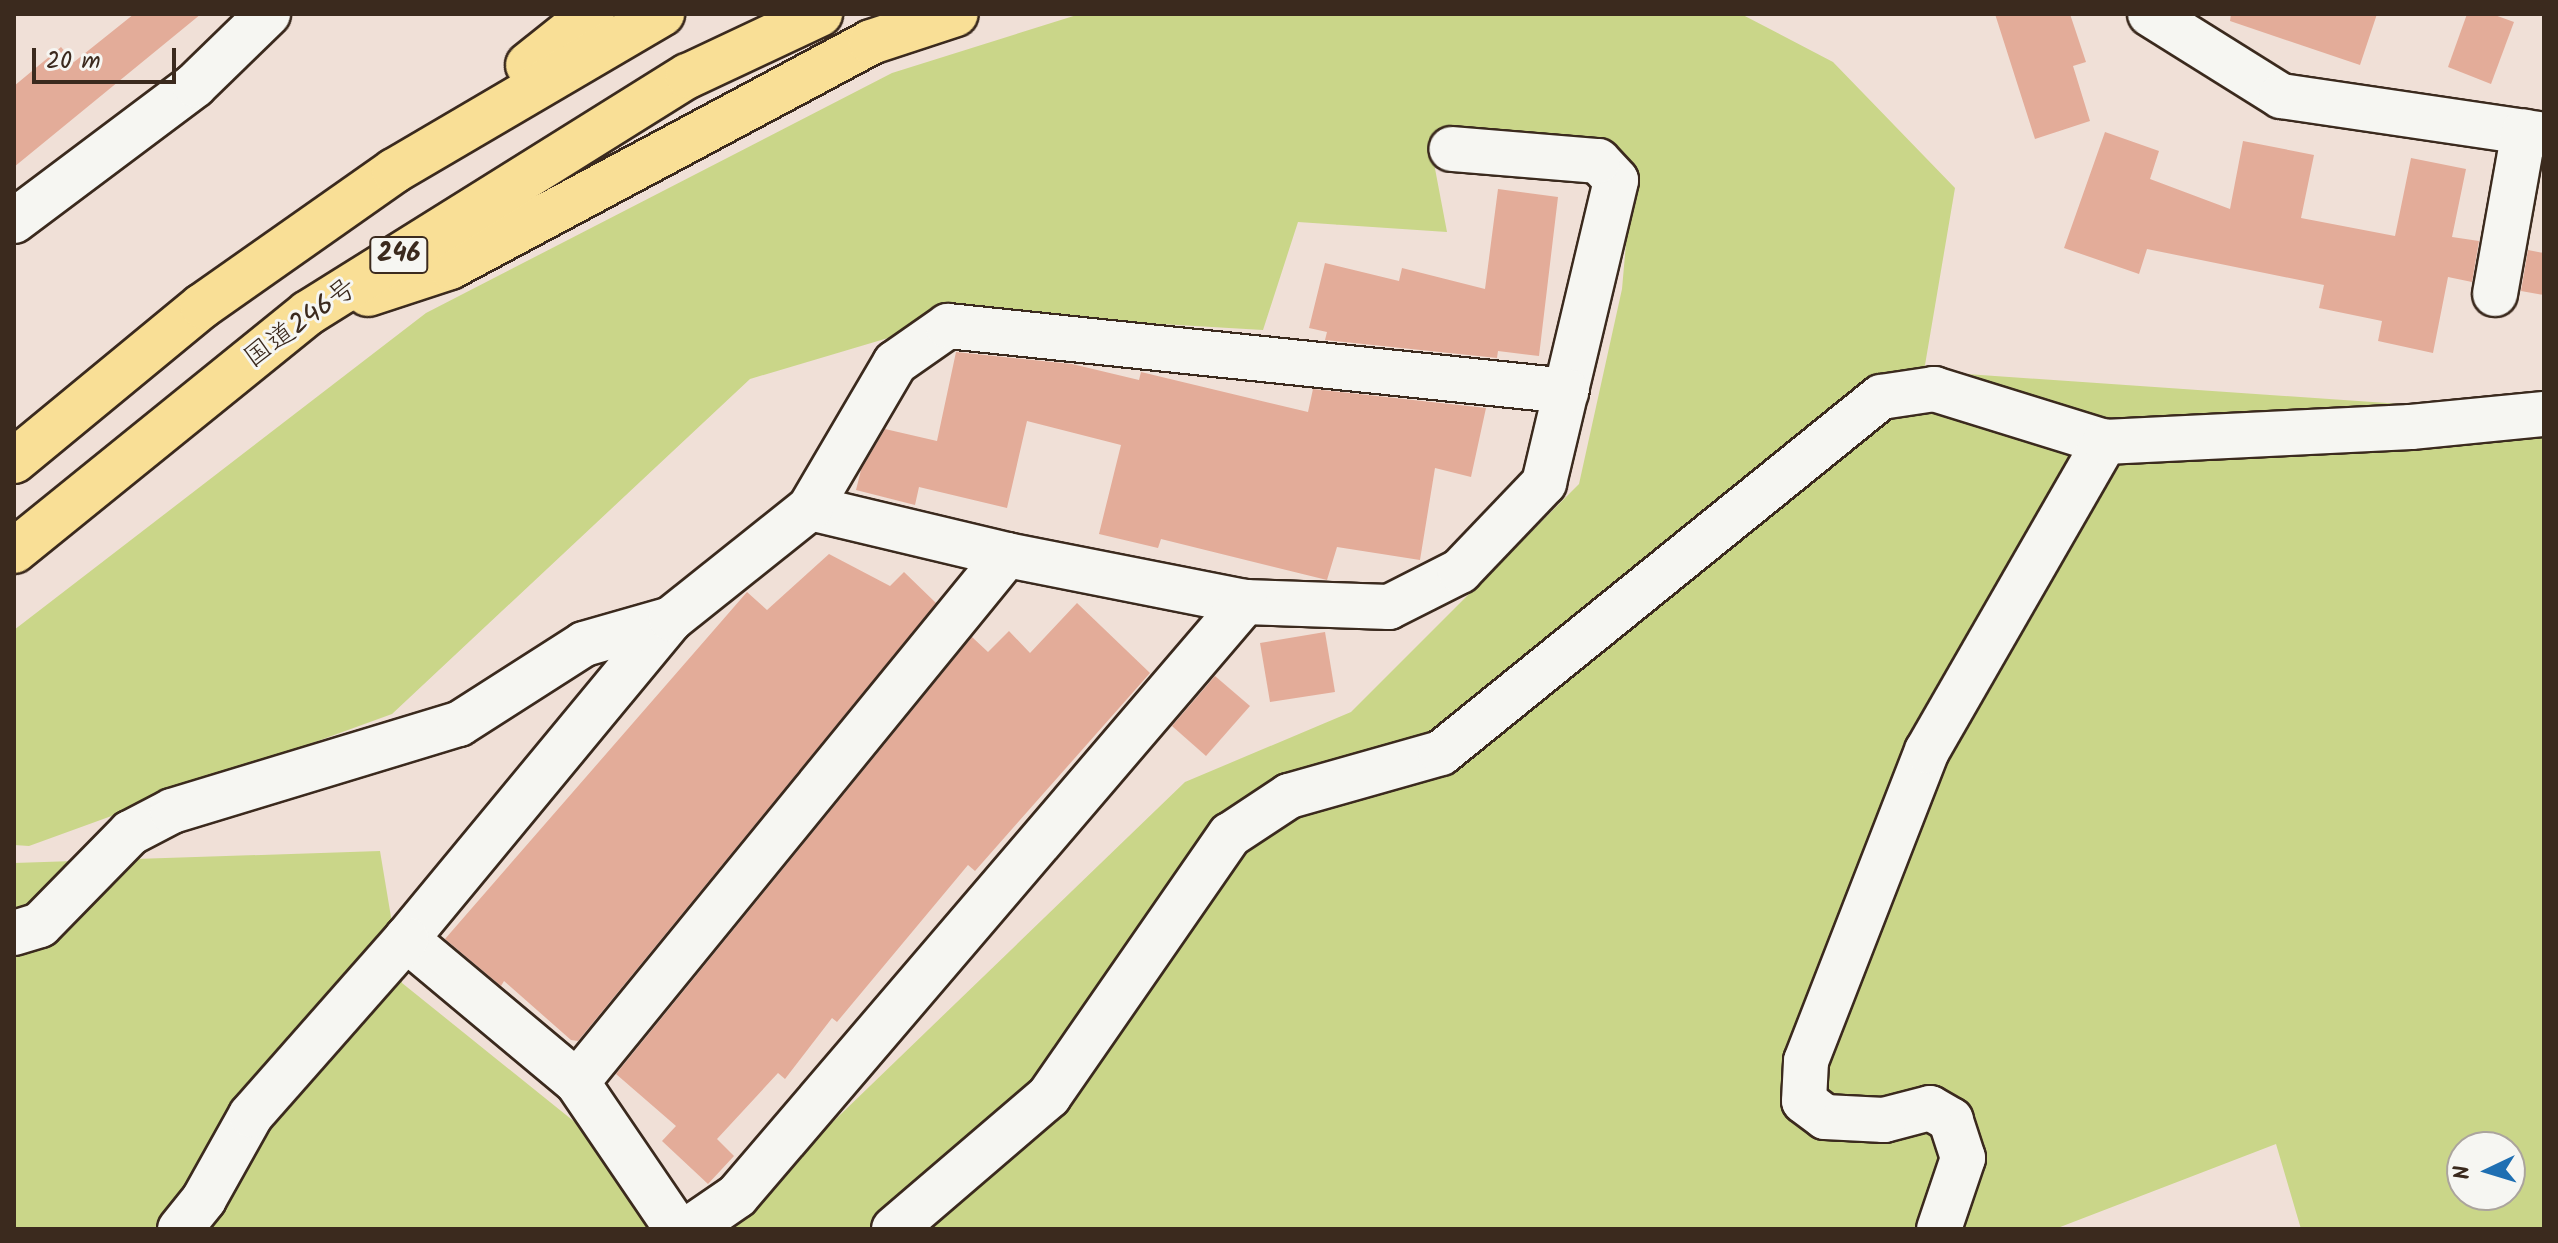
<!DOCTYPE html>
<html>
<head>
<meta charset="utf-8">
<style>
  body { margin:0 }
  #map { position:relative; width:2558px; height:1243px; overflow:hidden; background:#f0e0d7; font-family:Kalam,"Klee One",sans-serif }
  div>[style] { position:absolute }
  .green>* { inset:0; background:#cad689 }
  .building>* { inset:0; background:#e3ac99 }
  .roads { filter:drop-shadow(2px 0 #3b2a1e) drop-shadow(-2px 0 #3b2a1e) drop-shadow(0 2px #3b2a1e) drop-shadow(0 -2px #3b2a1e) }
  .minor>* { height:44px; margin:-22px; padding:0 22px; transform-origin:22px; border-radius:22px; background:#f6f6f2 }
  .highway>* { height:44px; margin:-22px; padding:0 22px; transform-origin:22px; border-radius:22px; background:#f9df96 }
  span { translate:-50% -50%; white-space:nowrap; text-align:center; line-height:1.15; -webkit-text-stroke:6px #f6f6f2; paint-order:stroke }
  .shield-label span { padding:2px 6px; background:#f6f6f2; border:2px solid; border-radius:6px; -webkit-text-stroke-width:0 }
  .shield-label { font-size:26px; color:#3b2a1e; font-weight:700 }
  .street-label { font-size:28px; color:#3b2a1e }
  .frame { position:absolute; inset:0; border:16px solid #3b2a1e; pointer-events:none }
  .north { position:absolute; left:2446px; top:1131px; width:80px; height:80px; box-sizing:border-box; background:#f6f6f2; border:2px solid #aba49d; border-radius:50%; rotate:266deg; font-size:22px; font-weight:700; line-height:32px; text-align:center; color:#3b2a1e }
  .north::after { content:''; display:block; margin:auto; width:28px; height:36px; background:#1f6fb2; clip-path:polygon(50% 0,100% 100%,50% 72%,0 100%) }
  .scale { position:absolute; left:32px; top:48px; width:144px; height:36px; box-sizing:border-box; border:4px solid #3b2a1e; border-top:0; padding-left:10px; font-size:24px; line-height:28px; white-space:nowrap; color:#3b2a1e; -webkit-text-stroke:6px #f6f6f2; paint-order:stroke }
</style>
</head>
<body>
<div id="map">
  <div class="green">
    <div style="clip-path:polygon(evenodd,1080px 14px,1741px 14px,1833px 62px,1955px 188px,1924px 371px,2544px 414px,2544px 1229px,2301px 1229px,2276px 1144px,2055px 1229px,711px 1229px,757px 1195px,1185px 782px,1351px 712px,1579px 484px,1622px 289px,1633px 164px,1433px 158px,1447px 232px,1298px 222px,1263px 330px,972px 313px,750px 379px,392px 714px,29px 846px,14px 845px,14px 630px,426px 313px,892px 73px,1080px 14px,2462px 1147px,2510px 1147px,2510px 1195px,2462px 1195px,2462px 1147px)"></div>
    <div style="clip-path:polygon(380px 851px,402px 983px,576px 1123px,649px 1229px,14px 1229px,14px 863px)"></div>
  </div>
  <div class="building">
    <div style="clip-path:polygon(134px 14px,201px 14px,14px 167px,14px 86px,61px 47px,74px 62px)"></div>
    <div style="clip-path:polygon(1995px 14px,2070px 14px,2086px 62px,2073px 66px,2090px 121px,2035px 139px)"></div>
    <div style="clip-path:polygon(2231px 14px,2377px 14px,2360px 65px,2230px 21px)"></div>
    <div style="clip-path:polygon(2467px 14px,2492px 14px,2514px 22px,2491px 84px,2448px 67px)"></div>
    <div style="clip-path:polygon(2105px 132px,2159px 151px,2150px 179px,2230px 209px,2243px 141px,2314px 155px,2301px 218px,2395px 236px,2411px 158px,2466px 169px,2452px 237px,2479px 241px,2472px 282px,2448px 277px,2433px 353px,2378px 341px,2382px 321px,2319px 308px,2324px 285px,2147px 249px,2139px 274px,2064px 248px)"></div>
    <div style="clip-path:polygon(1498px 189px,1558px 197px,1539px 356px,1498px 351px,1497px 358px,1325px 340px,1327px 332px,1309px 328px,1325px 263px,1399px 281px,1402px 268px,1485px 289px)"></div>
    <div style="clip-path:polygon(2528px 250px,2544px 253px,2544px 295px,2521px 291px)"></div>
    <div style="clip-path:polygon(956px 352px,1072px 364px,1139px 380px,1141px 372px,1308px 412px,1313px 389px,1486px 408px,1471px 477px,1435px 468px,1420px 560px,1337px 547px,1327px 580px,1161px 539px,1158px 548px,1099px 534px,1121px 445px,1027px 421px,1007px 508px,919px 487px,915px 505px,856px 490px,861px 470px,885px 429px,937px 441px)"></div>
    <div style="clip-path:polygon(829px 554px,890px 586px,904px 572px,936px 603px,578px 1041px,571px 1040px,504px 981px,501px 986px,445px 939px,747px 592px,767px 610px)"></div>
    <div style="clip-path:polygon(1077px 603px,1150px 673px,975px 871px,968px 865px,837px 1022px,832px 1018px,785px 1079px,778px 1073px,717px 1139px,734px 1156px,708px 1184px,662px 1141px,676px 1126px,616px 1074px,972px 637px,988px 652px,1009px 631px,1030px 653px)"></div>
    <div style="clip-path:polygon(1325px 632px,1335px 692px,1270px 702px,1260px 643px)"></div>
    <div style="clip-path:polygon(1215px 676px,1250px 706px,1206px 756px,1172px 726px)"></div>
  </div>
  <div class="roads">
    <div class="minor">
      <div style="left:2150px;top:14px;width:155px;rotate:32deg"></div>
      <div style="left:2281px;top:96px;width:266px;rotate:8.4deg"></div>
      <div style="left:14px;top:221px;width:226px;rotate:-36.9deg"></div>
      <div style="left:195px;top:85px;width:102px;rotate:-44.2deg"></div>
      <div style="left:2495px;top:294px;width:165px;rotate:-79.9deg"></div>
      <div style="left:810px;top:508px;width:203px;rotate:13.4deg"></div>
      <div style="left:1007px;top:555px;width:243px;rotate:11.2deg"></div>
      <div style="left:1245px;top:602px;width:144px;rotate:2deg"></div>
      <div style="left:1389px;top:607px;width:80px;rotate:-26.9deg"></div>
      <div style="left:1460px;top:571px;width:122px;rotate:-46.3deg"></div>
      <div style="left:1544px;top:483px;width:311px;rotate:-76.6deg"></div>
      <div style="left:1616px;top:180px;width:26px;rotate:-133deg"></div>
      <div style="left:1598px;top:161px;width:147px;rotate:-175.3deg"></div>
      <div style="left:671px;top:619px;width:415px;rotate:129.6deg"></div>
      <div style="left:406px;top:939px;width:223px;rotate:39.9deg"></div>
      <div style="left:577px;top:1082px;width:178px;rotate:55.8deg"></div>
      <div style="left:14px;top:933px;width:27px;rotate:-17deg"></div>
      <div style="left:40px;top:925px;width:129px;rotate:-45.6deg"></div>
      <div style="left:130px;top:833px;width:47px;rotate:-27.6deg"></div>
      <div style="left:172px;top:811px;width:300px;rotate:-16.9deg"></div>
      <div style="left:459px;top:724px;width:148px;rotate:-32.6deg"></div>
      <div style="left:584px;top:644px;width:91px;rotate:-16deg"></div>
      <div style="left:671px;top:619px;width:178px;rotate:-38.6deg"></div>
      <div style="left:810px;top:508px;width:168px;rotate:-59.6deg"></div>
      <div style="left:895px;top:363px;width:65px;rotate:-34.9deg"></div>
      <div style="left:948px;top:326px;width:622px;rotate:5.99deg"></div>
      <div style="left:577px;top:1082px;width:680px;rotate:-50.79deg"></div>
      <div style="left:180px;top:1229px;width:38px;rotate:-51deg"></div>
      <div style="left:204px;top:1199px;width:96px;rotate:-60.8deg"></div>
      <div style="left:251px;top:1115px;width:235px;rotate:-48.6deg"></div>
      <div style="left:689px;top:1229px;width:58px;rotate:-34.5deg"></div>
      <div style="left:737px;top:1196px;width:782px;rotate:-49.46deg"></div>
      <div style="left:894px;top:1229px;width:204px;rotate:-40.6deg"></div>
      <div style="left:1049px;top:1096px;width:318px;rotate:-55.3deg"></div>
      <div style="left:1230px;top:835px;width:71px;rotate:-33.5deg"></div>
      <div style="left:1289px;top:796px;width:158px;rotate:-15.8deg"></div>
      <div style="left:1441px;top:753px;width:566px;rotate:-38.98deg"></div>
      <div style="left:1881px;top:397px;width:54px;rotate:-8.6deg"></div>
      <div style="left:1934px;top:389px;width:179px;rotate:17.2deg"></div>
      <div style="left:1939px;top:1229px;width:75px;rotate:-71.3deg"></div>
      <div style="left:1963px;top:1158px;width:40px;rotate:-108deg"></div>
      <div style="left:1951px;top:1120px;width:24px;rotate:-150deg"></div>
      <div style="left:1930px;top:1108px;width:48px;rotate:165.4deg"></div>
      <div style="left:1884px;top:1120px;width:59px;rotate:-177.1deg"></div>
      <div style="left:1825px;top:1117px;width:26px;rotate:-143deg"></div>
      <div style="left:1804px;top:1101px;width:40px;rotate:-87.1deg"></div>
      <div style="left:1806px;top:1061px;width:333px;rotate:-68.7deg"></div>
      <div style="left:1927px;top:751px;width:357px;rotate:-60.1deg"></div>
      <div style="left:2105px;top:442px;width:306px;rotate:-2.8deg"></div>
      <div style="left:2411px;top:427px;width:134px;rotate:-5.6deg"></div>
    </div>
    <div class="highway">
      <div style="left:528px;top:65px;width:82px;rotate:-38.6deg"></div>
      <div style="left:368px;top:294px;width:86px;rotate:-18.2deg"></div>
      <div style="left:450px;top:267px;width:477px;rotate:-28.1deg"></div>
      <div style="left:871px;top:42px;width:89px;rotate:-18.2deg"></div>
      <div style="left:14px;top:461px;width:244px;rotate:-39.5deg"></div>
      <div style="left:202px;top:306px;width:235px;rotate:-35.1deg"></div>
      <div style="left:394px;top:171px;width:311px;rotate:-30.4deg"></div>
      <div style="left:14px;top:551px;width:378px;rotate:-39deg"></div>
      <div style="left:308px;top:313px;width:448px;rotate:-32deg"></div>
      <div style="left:688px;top:76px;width:146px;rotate:-25.2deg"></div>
    </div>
  </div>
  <div class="shield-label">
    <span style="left:399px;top:255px">246</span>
  </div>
  <div class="street-label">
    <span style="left:301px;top:324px;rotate:-36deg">国道246号</span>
  </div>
  <div class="frame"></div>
  <div class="north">N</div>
  <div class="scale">20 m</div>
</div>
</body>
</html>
